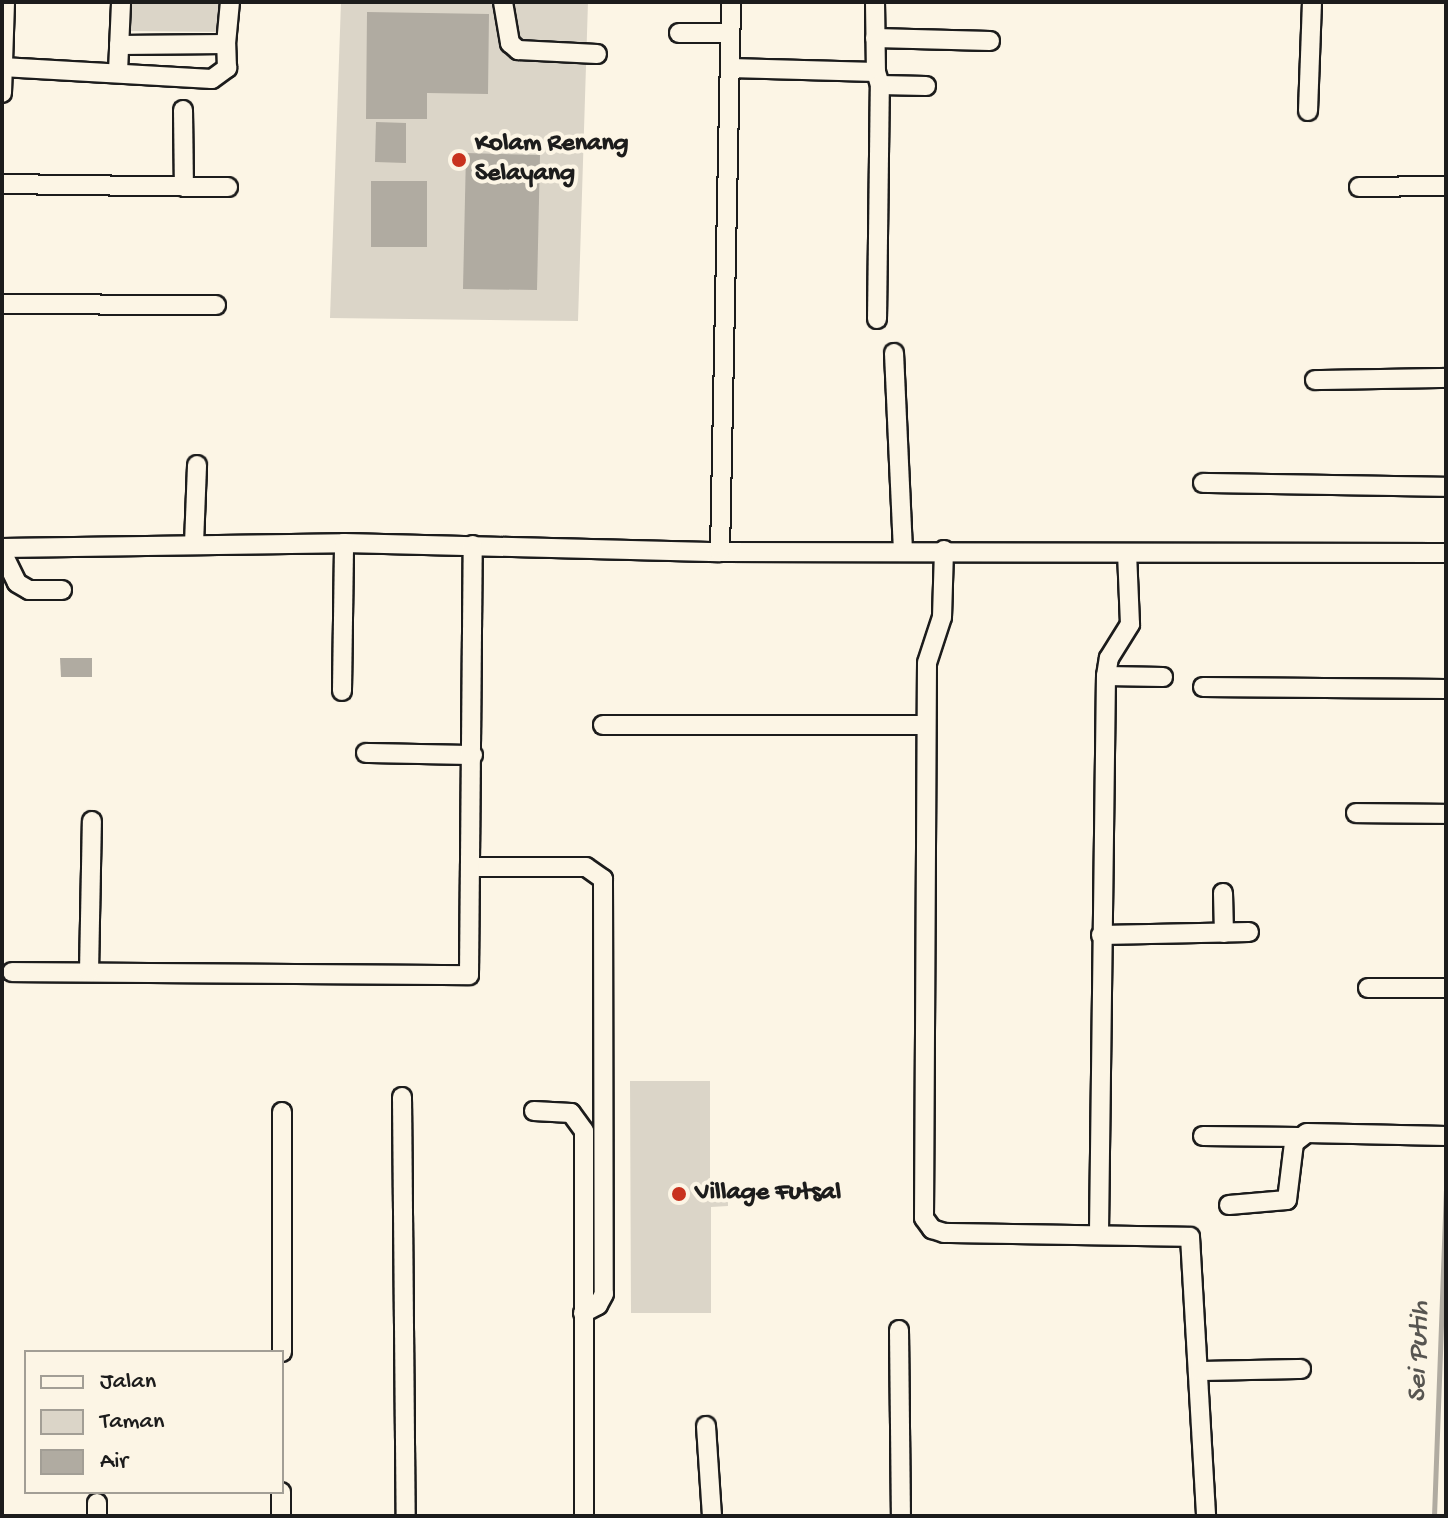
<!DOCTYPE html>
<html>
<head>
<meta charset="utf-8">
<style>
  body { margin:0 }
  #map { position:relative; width:1448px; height:1518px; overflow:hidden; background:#fcf5e5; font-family:"Gochi Hand",sans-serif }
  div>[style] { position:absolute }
  .green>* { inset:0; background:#dbd5c8 }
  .water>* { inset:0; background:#b0aba1 }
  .stream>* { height:5px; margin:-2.5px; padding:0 2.5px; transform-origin:2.5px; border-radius:2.5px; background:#b0aba1 }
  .roads { filter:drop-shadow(2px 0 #1c1c1c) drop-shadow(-2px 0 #1c1c1c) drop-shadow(0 2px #1c1c1c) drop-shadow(0 -2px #1c1c1c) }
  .minor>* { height:18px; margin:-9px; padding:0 9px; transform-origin:9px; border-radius:9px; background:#fcf5e5 }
  .dots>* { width:22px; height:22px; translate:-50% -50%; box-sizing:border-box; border:4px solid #fcf5e5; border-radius:50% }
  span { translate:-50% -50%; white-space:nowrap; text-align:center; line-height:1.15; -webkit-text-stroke:8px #fcf5e5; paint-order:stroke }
  .poi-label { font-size:26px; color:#1c1c1c; font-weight:700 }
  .left { translate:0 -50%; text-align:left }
  .water-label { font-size:28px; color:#575551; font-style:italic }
  .frame { position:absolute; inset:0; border:4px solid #1c1c1c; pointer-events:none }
  .legend { position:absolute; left:24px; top:1350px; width:260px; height:144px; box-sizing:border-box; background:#fcf5e5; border:2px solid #a29e95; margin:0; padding:10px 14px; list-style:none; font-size:24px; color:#1c1c1c }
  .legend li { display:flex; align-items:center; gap:16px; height:40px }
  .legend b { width:40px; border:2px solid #a29e95 }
</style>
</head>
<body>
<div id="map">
  <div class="green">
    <div style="clip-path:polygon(126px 2px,228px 2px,227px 32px,126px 31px)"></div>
    <div style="clip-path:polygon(341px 2px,588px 2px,578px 321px,330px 318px)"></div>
    <div style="clip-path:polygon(630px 1081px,710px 1081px,710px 1181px,728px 1182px,728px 1206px,711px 1207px,711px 1313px,631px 1313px)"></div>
  </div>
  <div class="water">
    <div style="clip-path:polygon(367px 12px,489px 14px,488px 94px,427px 93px,427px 119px,366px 119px)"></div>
    <div style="clip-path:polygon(376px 122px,406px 123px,406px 163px,375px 162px)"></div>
    <div style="clip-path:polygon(466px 153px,540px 155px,537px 290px,463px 289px)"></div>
    <div style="clip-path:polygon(371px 181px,427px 181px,427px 247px,371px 247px)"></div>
    <div style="clip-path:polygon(60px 658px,92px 658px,92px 677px,61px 677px)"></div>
  </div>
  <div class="stream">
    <div style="left:1434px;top:1516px;width:326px;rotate:-87.9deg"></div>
  </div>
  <div class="roads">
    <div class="minor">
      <div style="left:503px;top:2px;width:42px;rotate:80.3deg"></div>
      <div style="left:510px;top:43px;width:11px;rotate:41deg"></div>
      <div style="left:518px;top:50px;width:79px;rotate:2.9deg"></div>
      <div style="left:875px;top:2px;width:70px;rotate:89.2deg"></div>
      <div style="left:679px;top:33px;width:51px"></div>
      <div style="left:875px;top:38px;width:115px;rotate:1.5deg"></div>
      <div style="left:119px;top:45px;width:107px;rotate:-0.5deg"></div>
      <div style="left:226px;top:44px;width:42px;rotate:-84.6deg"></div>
      <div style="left:2px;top:67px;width:210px;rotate:3.3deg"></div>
      <div style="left:212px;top:79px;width:19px;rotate:-36deg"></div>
      <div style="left:227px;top:68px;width:24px;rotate:-92deg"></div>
      <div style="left:730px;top:68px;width:146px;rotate:1.6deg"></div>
      <div style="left:876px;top:72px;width:14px;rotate:73deg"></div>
      <div style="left:880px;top:85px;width:46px;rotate:1.2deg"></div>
      <div style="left:118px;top:72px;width:70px;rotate:-87.5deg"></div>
      <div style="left:2px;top:93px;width:91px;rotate:-88.1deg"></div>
      <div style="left:183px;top:110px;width:77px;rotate:89.3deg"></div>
      <div style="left:1308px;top:111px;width:109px;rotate:-87.9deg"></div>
      <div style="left:2px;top:184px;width:226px;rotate:0.8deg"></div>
      <div style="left:1359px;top:187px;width:87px;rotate:-0.7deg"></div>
      <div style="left:2px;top:304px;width:214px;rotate:0.3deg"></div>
      <div style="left:877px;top:319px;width:234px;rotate:-89.3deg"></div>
      <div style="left:894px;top:353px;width:198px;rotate:87.4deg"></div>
      <div style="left:1315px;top:380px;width:131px;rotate:-0.9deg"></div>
      <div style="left:1203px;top:483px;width:243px;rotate:0.9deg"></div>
      <div style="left:194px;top:544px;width:79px;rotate:-87.8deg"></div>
      <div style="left:2px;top:548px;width:342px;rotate:-0.8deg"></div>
      <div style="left:344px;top:543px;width:376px;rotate:1.4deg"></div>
      <div style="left:720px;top:552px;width:726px;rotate:0.08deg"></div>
      <div style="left:944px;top:550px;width:67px;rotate:91.7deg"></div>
      <div style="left:942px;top:617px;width:48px;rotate:108.1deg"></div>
      <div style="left:927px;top:663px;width:555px;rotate:90.31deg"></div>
      <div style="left:924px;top:1218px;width:14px;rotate:54deg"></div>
      <div style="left:932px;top:1229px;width:13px;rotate:18deg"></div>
      <div style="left:944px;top:1233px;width:246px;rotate:0.9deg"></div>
      <div style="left:1190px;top:1237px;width:279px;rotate:86.7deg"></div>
      <div style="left:2px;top:552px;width:34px;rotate:64deg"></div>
      <div style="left:17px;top:583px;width:14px;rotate:30deg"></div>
      <div style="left:29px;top:590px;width:33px"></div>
      <div style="left:720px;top:552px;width:550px;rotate:-88.85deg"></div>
      <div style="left:1106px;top:676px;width:57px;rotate:1deg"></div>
      <div style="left:1203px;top:687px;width:243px;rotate:0.5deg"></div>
      <div style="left:342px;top:691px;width:148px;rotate:-89.2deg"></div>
      <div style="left:603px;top:725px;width:322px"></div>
      <div style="left:366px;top:753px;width:107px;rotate:1.1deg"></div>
      <div style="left:1356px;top:813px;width:90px;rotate:0.6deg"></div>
      <div style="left:473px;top:867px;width:113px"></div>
      <div style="left:586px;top:867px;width:21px;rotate:35deg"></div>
      <div style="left:603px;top:879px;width:415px;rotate:89.9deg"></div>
      <div style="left:604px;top:1294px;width:13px;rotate:119deg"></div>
      <div style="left:598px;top:1305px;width:17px;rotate:152deg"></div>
      <div style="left:1223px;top:893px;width:40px;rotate:88.6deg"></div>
      <div style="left:1101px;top:935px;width:148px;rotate:-1.2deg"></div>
      <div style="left:12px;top:972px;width:457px;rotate:0.4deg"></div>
      <div style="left:469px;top:975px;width:430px;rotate:-89.5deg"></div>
      <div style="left:89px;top:972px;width:151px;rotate:-88.9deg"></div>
      <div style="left:1368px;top:988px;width:78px"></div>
      <div style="left:402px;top:1097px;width:419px;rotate:89.5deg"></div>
      <div style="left:534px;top:1111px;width:37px;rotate:3deg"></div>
      <div style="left:571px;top:1113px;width:22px;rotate:54deg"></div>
      <div style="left:584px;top:1131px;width:385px;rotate:90deg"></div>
      <div style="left:1203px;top:1136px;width:96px;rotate:0.6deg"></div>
      <div style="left:1229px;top:1205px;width:58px;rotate:-4.9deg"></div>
      <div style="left:1287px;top:1200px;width:57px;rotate:-83deg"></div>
      <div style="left:1294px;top:1143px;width:16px;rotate:-38deg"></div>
      <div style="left:1307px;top:1133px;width:139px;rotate:1.2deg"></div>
      <div style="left:1099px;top:1232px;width:556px;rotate:-89.28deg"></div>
      <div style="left:1106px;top:676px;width:18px;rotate:-81deg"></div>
      <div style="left:1109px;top:658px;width:40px;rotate:-58deg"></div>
      <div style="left:1130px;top:624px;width:71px;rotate:-92.4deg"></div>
      <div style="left:899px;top:1330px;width:186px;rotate:89.4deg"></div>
      <div style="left:282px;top:1352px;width:240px;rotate:-90deg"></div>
      <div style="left:1199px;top:1371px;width:102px;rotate:-1.1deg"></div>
      <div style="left:706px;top:1426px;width:90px;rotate:86.2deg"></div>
      <div style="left:97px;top:1503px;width:13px;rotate:90deg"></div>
      <div style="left:281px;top:1516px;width:24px;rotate:-90deg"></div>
    </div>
  </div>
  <div class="dots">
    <div style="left:459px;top:160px;background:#c8321e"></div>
    <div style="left:679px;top:1194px;background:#c8321e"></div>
  </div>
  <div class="poi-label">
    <span class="left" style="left:475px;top:160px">Kolam Renang<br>Selayang</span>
    <span class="left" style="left:695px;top:1194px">Village Futsal</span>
  </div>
  <div class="water-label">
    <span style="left:1420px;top:1352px;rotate:-88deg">Sei Putih</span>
  </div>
  <div class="frame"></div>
  <ul class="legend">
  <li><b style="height:10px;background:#fcf5e5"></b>Jalan</li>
  <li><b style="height:22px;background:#dbd5c8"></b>Taman</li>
  <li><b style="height:22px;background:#b0aba1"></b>Air</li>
  </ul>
</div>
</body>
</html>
